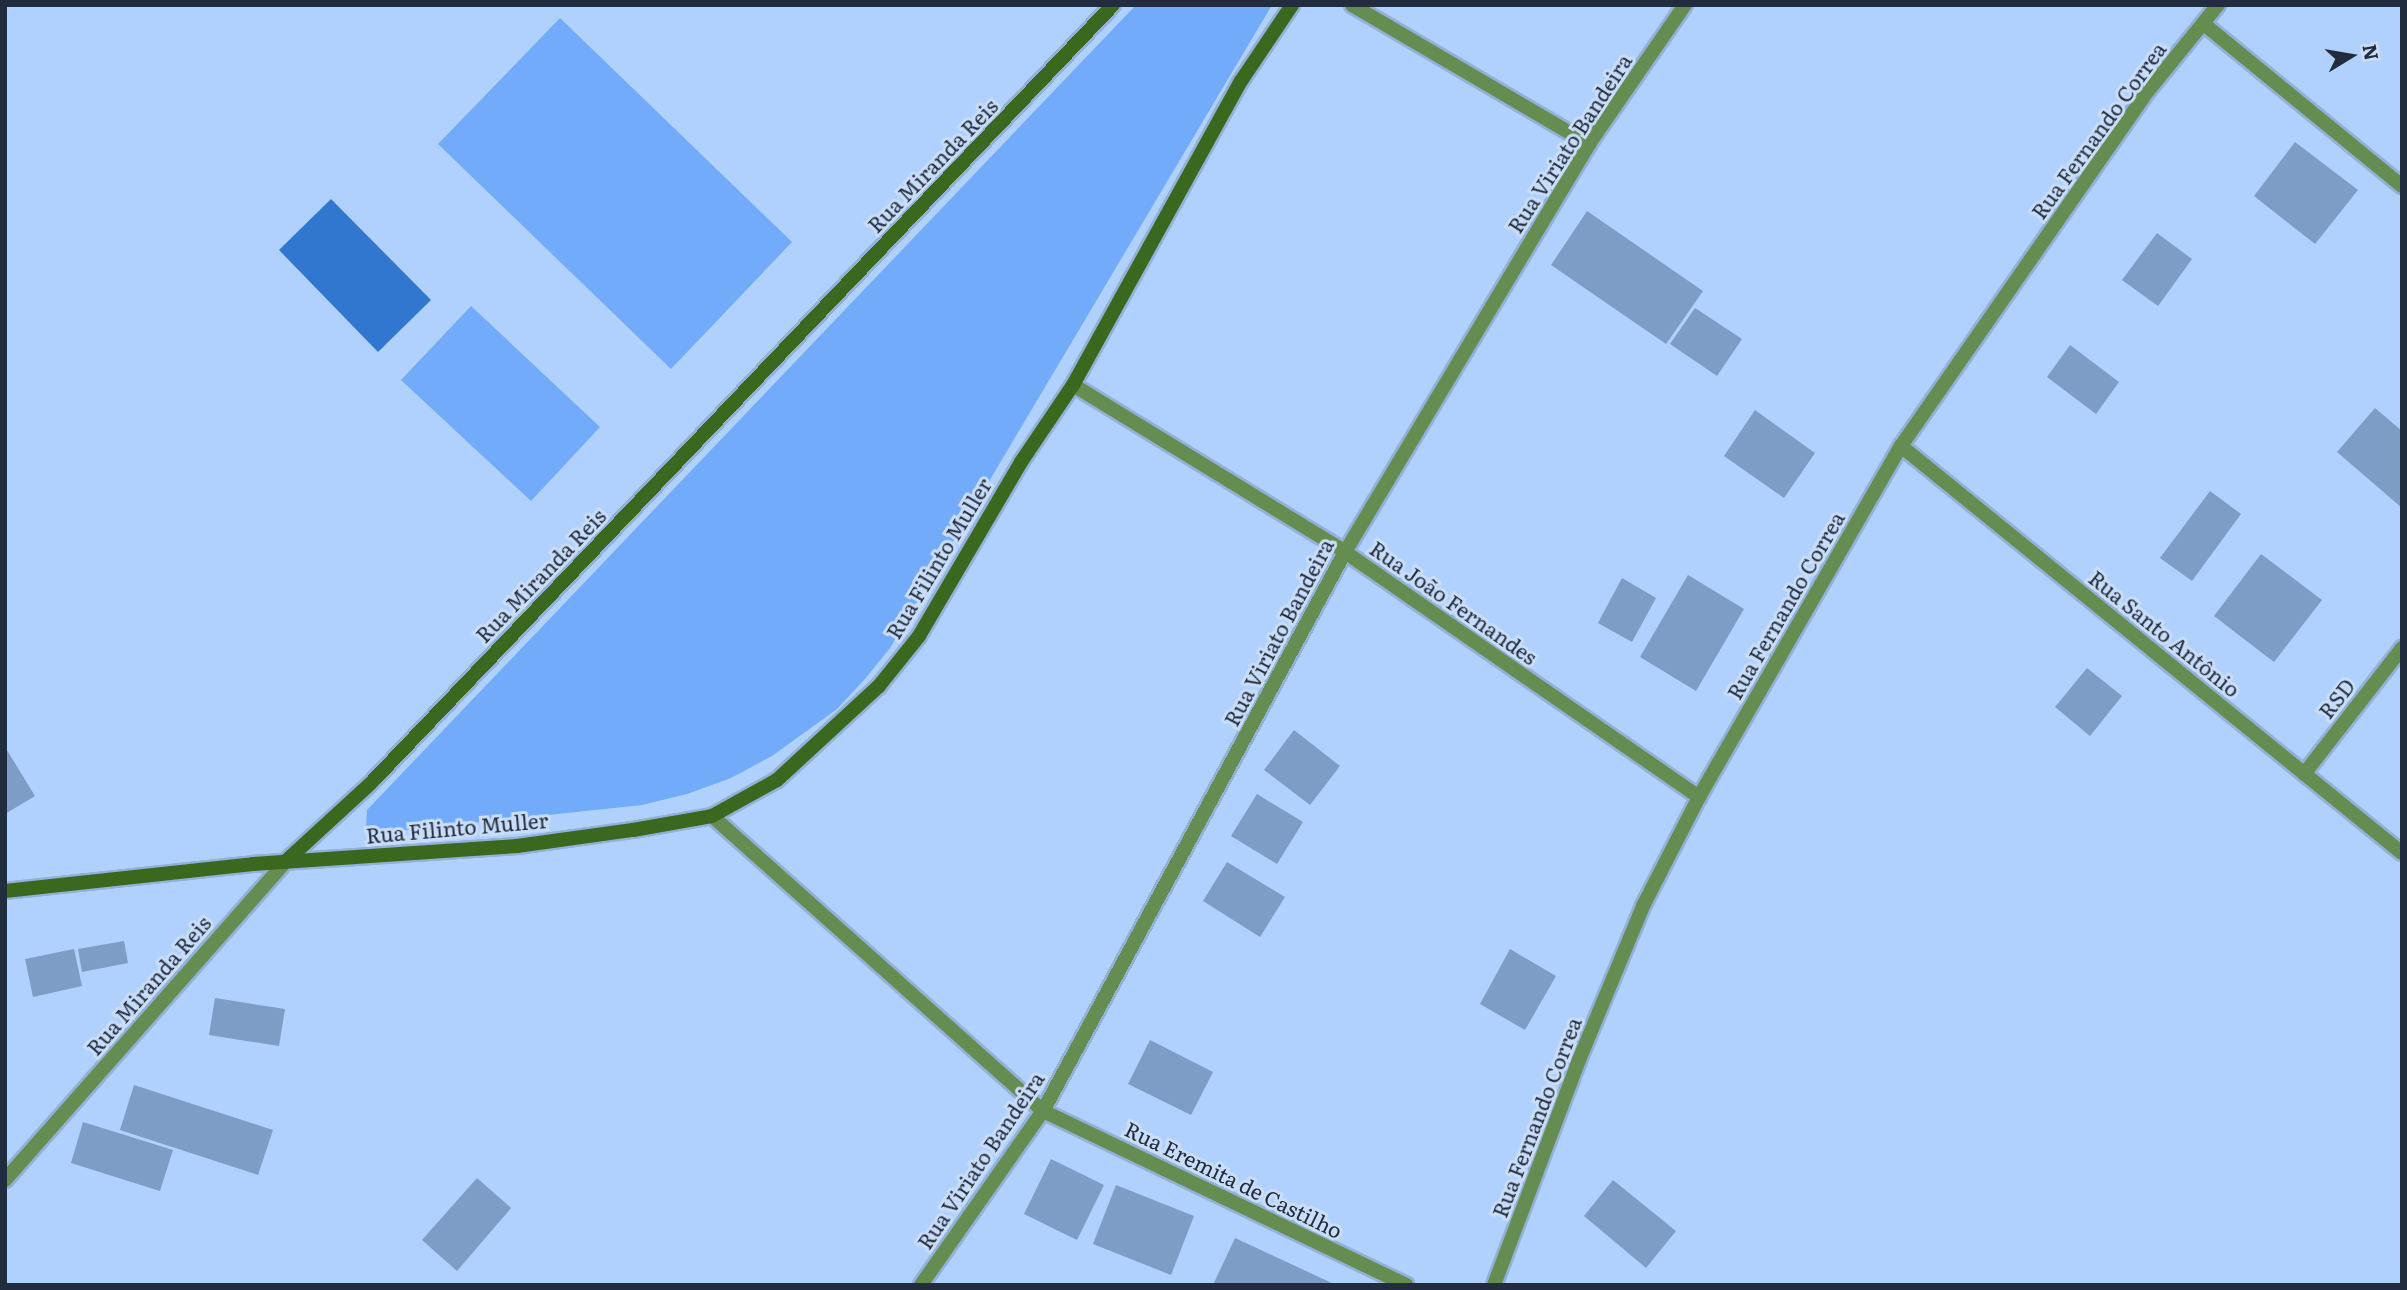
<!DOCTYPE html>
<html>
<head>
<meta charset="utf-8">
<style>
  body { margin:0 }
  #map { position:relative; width:2407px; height:1290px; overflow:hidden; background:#b0d1fd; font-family:Literata,serif }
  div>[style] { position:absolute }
  .green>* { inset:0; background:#71abfa }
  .water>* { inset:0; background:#3176cf }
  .building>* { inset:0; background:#7d9cc6 }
  .roads { filter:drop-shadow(2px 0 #93b0d7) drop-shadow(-2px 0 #93b0d7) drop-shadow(0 2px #93b0d7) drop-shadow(0 -2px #93b0d7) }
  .street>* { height:14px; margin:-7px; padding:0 7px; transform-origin:7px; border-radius:7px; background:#658d52 }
  .secondary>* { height:14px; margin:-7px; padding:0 7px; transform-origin:7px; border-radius:7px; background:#39681e }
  span { translate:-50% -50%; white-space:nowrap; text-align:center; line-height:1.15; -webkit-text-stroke:6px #caddf8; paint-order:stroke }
  .street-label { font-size:21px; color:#212d3e }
  .frame { position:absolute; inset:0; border:7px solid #212d3e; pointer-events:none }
  .north { position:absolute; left:2316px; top:21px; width:70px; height:70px; -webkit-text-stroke:5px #caddf8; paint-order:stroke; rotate:79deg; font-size:19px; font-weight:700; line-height:28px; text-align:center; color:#212d3e }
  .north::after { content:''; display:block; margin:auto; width:24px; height:32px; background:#212d3e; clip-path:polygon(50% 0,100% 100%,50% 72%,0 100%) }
</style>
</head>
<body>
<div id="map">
  <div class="green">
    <div style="clip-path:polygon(1136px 5px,1272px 5px,890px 648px,864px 680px,837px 709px,772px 756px,731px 778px,687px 794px,642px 805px,378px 833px,366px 829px,367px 810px)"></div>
    <div style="clip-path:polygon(560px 18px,792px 242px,671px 369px,438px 144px)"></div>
    <div style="clip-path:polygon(471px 306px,600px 427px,531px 501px,401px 380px)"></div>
  </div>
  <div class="water">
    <div style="clip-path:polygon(331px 199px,431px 300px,378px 352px,279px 250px)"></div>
  </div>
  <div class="building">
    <div style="clip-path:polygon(2295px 142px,2358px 190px,2315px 244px,2254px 196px)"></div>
    <div style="clip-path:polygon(1587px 211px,1703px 291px,1666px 344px,1551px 265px)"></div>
    <div style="clip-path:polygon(2157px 233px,2192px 259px,2158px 306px,2122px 280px)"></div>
    <div style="clip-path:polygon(1695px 308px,1742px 339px,1717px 376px,1670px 344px)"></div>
    <div style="clip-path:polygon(2070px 345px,2119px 382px,2096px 414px,2047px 377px)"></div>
    <div style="clip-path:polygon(2375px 408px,2402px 431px,2402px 508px,2337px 452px)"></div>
    <div style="clip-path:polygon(1755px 410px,1815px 453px,1784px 498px,1724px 456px)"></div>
    <div style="clip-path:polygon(2210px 491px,2241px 514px,2192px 581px,2160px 558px)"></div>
    <div style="clip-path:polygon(2261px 554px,2322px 600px,2274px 662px,2214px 616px)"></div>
    <div style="clip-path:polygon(1688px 575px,1744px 609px,1696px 691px,1640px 657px)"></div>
    <div style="clip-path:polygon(1622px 578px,1656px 598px,1632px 642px,1598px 623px)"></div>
    <div style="clip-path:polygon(2087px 668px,2122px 696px,2090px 736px,2055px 707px)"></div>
    <div style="clip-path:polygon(1294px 730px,1340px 766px,1310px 805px,1264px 770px)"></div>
    <div style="clip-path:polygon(5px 747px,35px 796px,5px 814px)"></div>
    <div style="clip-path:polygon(1257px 794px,1303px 822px,1277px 864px,1231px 836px)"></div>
    <div style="clip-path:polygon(1227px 862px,1285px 897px,1260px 937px,1203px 901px)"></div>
    <div style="clip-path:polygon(124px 941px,128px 963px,82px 972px,78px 949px)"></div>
    <div style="clip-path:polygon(74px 949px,82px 986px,33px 997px,25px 959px)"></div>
    <div style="clip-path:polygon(1510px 949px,1556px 976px,1525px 1030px,1480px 1004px)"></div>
    <div style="clip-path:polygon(215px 998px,285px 1009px,279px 1046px,209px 1035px)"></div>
    <div style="clip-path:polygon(1150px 1040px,1213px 1072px,1191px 1115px,1128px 1084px)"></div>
    <div style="clip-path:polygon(134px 1085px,273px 1130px,258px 1175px,120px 1130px)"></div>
    <div style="clip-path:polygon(83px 1122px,173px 1150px,160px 1191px,71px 1163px)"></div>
    <div style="clip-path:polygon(1051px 1159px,1104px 1185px,1077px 1240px,1024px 1214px)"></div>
    <div style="clip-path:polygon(477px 1178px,511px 1208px,457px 1271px,422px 1240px)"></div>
    <div style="clip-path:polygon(1613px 1180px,1676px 1231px,1646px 1268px,1584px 1216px)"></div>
    <div style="clip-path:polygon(1116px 1185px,1194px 1216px,1171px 1275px,1093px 1244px)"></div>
    <div style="clip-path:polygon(1235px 1238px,1336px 1285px,1213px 1285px)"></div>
  </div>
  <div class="roads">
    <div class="street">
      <div style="left:1352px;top:5px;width:275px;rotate:30.4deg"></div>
      <div style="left:2204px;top:24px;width:256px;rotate:39.3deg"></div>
      <div style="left:1073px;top:385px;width:319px;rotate:31.5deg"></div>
      <div style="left:1345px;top:552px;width:431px;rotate:34.7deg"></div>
      <div style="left:1901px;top:446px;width:645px;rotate:39.09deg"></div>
      <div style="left:2304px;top:774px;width:160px;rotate:-52.1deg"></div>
      <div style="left:712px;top:816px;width:443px;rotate:41.7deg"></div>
      <div style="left:1043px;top:1111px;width:403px;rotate:25.6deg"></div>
      <div style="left:5px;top:1180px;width:424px;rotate:-48.6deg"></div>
      <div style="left:921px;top:1285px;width:213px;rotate:-55deg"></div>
      <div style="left:1043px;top:1111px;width:635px;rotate:-61.62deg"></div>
      <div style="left:1345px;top:552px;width:475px;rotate:-59.1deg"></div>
      <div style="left:1589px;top:144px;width:169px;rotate:-55.4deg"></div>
      <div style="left:1494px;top:1285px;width:241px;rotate:-69.3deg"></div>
      <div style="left:1579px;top:1060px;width:167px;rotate:-67.4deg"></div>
      <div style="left:1643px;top:906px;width:123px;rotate:-62.8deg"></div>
      <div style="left:1699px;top:797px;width:405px;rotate:-60.1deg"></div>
      <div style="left:1901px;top:446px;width:432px;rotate:-55.2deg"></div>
      <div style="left:2148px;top:91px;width:111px;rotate:-50.9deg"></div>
    </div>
    <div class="secondary">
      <div style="left:285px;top:862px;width:117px;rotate:-42.6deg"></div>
      <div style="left:371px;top:783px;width:1075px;rotate:-46.36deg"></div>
      <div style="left:5px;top:891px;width:249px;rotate:-6.2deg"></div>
      <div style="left:253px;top:864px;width:265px;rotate:-3.9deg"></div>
      <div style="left:517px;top:846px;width:117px;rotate:-7.9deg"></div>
      <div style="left:633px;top:830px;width:80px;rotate:-10deg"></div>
      <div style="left:712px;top:816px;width:74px;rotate:-29deg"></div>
      <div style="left:777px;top:780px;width:139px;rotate:-42.7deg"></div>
      <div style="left:879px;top:686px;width:64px;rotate:-51.3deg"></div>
      <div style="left:919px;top:636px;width:202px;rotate:-59.6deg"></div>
      <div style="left:1021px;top:462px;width:93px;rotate:-56deg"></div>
      <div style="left:1073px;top:385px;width:347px;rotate:-61.1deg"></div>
      <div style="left:1241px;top:81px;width:92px;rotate:-56.1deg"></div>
    </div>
  </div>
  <div class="street-label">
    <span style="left:2098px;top:130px;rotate:-54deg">Rua Fernando Correa</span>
    <span style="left:1569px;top:143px;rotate:-57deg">Rua Viriato Bandeira</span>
    <span style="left:932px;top:165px;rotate:-46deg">Rua Miranda Reis</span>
    <span style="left:938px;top:558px;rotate:-59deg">Rua Filinto Muller</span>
    <span style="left:540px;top:575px;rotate:-46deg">Rua Miranda Reis</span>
    <span style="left:1454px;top:602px;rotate:35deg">Rua João Fernandes</span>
    <span style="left:1785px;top:605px;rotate:-60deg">Rua Fernando Correa</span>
    <span style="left:1278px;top:632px;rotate:-62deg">Rua Viriato Bandeira</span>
    <span style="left:2165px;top:633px;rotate:39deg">Rua Santo Antônio</span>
    <span style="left:2336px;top:698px;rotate:-52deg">RSD</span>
    <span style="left:457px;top:827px;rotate:-5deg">Rua Filinto Muller</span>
    <span style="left:148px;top:985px;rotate:-49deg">Rua Miranda Reis</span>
    <span style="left:1536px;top:1117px;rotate:-69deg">Rua Fernando Correa</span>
    <span style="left:980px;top:1160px;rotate:-56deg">Rua Viriato Bandeira</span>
    <span style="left:1234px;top:1179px;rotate:26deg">Rua Eremita de Castilho</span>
  </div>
  <div class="frame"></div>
  <div class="north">N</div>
</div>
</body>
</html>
